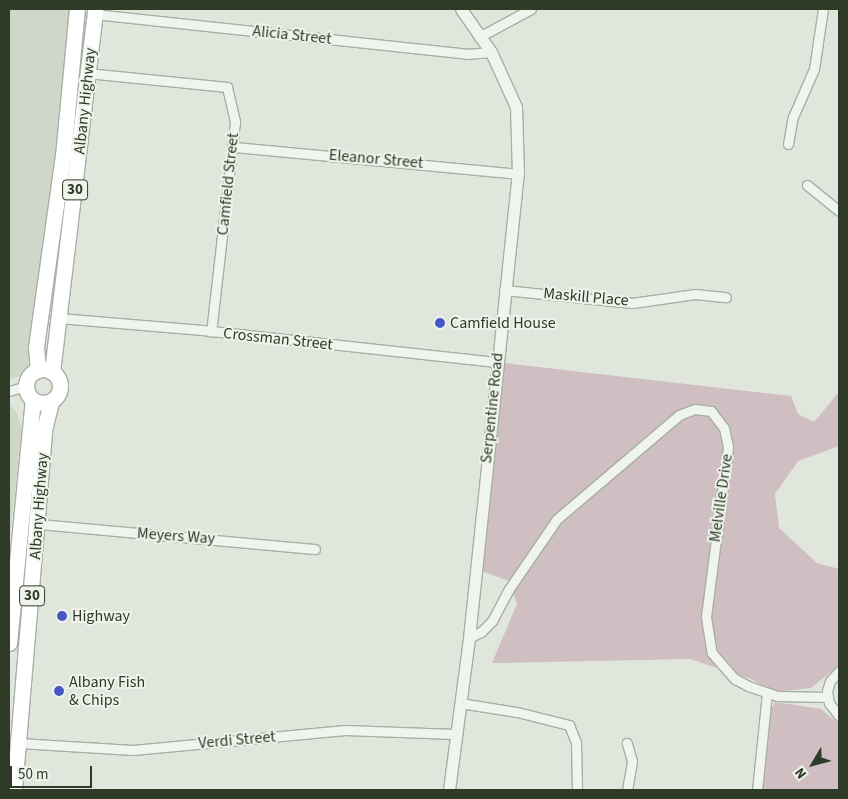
<!DOCTYPE html>
<html>
<head>
<meta charset="utf-8">
<style>
  body { margin:0 }
  #map { position:relative; width:848px; height:799px; overflow:hidden; background:#e0e6dc; font-family:"Source Sans 3",sans-serif }
  div>[style] { position:absolute }
  .built>* { inset:0; background:#cfd7cb }
  .green>* { inset:0; background:#cfbec2 }
  .roads { filter:drop-shadow(1px 0 #a7afa2) drop-shadow(-1px 0 #a7afa2) drop-shadow(0 1px #a7afa2) drop-shadow(0 -1px #a7afa2) }
  .minor>* { height:9px; margin:-4.5px; padding:0 4.5px; transform-origin:4.5px; border-radius:4.5px; background:#f0f4ef }
  .tertiary>* { height:11px; margin:-5.5px; padding:0 5.5px; transform-origin:5.5px; border-radius:5.5px; background:#f0f4ef }
  .trunk>* { height:15px; margin:-7.5px; padding:0 7.5px; transform-origin:7.5px; border-radius:7.5px; background:#fff }
  .trunk>.ring { margin:-7.5px; padding:0; box-sizing:content-box; background:none; border:15px solid #fff; border-radius:50% }
  .dots>* { width:14px; height:14px; translate:-50% -50%; box-sizing:border-box; border:2px solid #eff3eb; border-radius:50% }
  span { translate:-50% -50%; white-space:nowrap; text-align:center; line-height:1.15; -webkit-text-stroke:4px #eff3eb; paint-order:stroke }
  .shield-label span { padding:1px 4px; background:#eff3eb; border:1px solid; border-radius:4px; -webkit-text-stroke-width:0 }
  .shield-label { font-size:15px; color:#2e3b27; font-weight:700 }
  .street-label { font-size:16px; color:#2e3b27 }
  .poi-label { font-size:16px; color:#2e3b27 }
  .left { translate:0 -50%; text-align:left }
  .frame { position:absolute; inset:0; border:10px solid #2e3b27; pointer-events:none }
  .north { position:absolute; left:788px; top:739px; width:50px; height:50px; -webkit-text-stroke:4px #eff3eb; paint-order:stroke; rotate:233deg; font-size:14px; font-weight:700; line-height:20px; text-align:center; color:#2e3b27 }
  .north::after { content:''; display:block; margin:auto; width:18px; height:22px; background:#2e3b27; clip-path:polygon(50% 0,100% 100%,50% 72%,0 100%) }
  .scale { position:absolute; left:10px; top:766px; width:82px; height:22px; box-sizing:border-box; border:2px solid #2e3b27; border-top:0; padding-left:6px; font-size:15px; line-height:18px; white-space:nowrap; color:#2e3b27; -webkit-text-stroke:4px #eff3eb; paint-order:stroke }
</style>
</head>
<body>
<div id="map">
  <div class="built">
    <div style="clip-path:polygon(9px 9px,83px 9px,27px 374px,9px 379px)"></div>
    <div style="clip-path:polygon(9px 404px,16px 411px,22px 428px,9px 546px)"></div>
  </div>
  <div class="green">
    <div style="clip-path:polygon(496px 362px,791px 396px,798px 414px,814px 422px,839px 392px,839px 446px,798px 461px,775px 494px,779px 528px,817px 563px,839px 569px,839px 665px,811px 688px,774px 692px,751px 679px,690px 659px,492px 663px,517px 604px,509px 581px,476px 569px)"></div>
    <div style="clip-path:polygon(775px 702px,821px 709px,839px 724px,839px 790px,753px 790px,764px 722px)"></div>
  </div>
  <div class="roads">
    <div class="minor">
      <div style="left:94px;top:14px;width:375px;rotate:6.1deg"></div>
      <div style="left:467px;top:54px;width:24px;rotate:-5deg"></div>
      <div style="left:479px;top:37px;width:59px;rotate:-28.3deg"></div>
      <div style="left:87px;top:73px;width:141px;rotate:5.7deg"></div>
      <div style="left:227px;top:87px;width:36px;rotate:77deg"></div>
      <div style="left:235px;top:122px;width:211px;rotate:96.5deg"></div>
      <div style="left:788px;top:144px;width:27px;rotate:-80deg"></div>
      <div style="left:793px;top:117px;width:52px;rotate:-66.4deg"></div>
      <div style="left:814px;top:69px;width:61px;rotate:-81.5deg"></div>
      <div style="left:234px;top:147px;width:285px;rotate:5.4deg"></div>
      <div style="left:807px;top:185px;width:41px;rotate:39.1deg"></div>
      <div style="left:504px;top:290px;width:129px;rotate:5.8deg"></div>
      <div style="left:632px;top:303px;width:64px;rotate:-8.1deg"></div>
      <div style="left:695px;top:294px;width:31px;rotate:6deg"></div>
      <div style="left:59px;top:318px;width:144px;rotate:4.8deg"></div>
      <div style="left:202px;top:330px;width:296px;rotate:6.2deg"></div>
      <div style="left:9px;top:391px;width:18px;rotate:-16deg"></div>
      <div style="left:38px;top:524px;width:278px;rotate:5.2deg"></div>
      <div style="left:469px;top:638px;width:13px;rotate:-27deg"></div>
      <div style="left:481px;top:632px;width:16px;rotate:-45deg"></div>
      <div style="left:492px;top:621px;width:36px;rotate:-62deg"></div>
      <div style="left:509px;top:589px;width:85px;rotate:-55.6deg"></div>
      <div style="left:557px;top:519px;width:160px;rotate:-40.4deg"></div>
      <div style="left:679px;top:415px;width:17px;rotate:-21deg"></div>
      <div style="left:695px;top:409px;width:16px;rotate:7deg"></div>
      <div style="left:711px;top:411px;width:21px;rotate:53deg"></div>
      <div style="left:724px;top:428px;width:19px;rotate:78deg"></div>
      <div style="left:728px;top:447px;width:171px;rotate:97.4deg"></div>
      <div style="left:706px;top:617px;width:36px;rotate:81deg"></div>
      <div style="left:712px;top:653px;width:35px;rotate:49deg"></div>
      <div style="left:735px;top:679px;width:15px;rotate:28deg"></div>
      <div style="left:748px;top:686px;width:31px;rotate:19deg"></div>
      <div style="left:777px;top:696px;width:50px;rotate:1.1deg"></div>
      <div style="left:839px;top:671px;width:13px;rotate:132deg"></div>
      <div style="left:830px;top:681px;width:10px;rotate:107deg"></div>
      <div style="left:827px;top:691px;width:12px;rotate:81deg"></div>
      <div style="left:829px;top:703px;width:16px;rotate:52deg"></div>
      <div style="left:460px;top:703px;width:58px;rotate:9deg"></div>
      <div style="left:517px;top:712px;width:54px;rotate:14deg"></div>
      <div style="left:569px;top:725px;width:18px;rotate:68deg"></div>
      <div style="left:576px;top:742px;width:48px;rotate:88.8deg"></div>
      <div style="left:19px;top:743px;width:114px;rotate:3.5deg"></div>
      <div style="left:133px;top:750px;width:213px;rotate:-5.4deg"></div>
      <div style="left:345px;top:730px;width:110px;rotate:2.1deg"></div>
      <div style="left:627px;top:790px;width:29px;rotate:-80deg"></div>
      <div style="left:632px;top:761px;width:19px;rotate:-106deg"></div>
      <div style="left:757px;top:790px;width:98px;rotate:-84.1deg"></div>
    </div>
    <div class="tertiary">
      <div style="left:449px;top:790px;width:153px;rotate:-82.5deg"></div>
      <div style="left:469px;top:638px;width:467px;rotate:-84deg"></div>
      <div style="left:518px;top:174px;width:67px;rotate:-91.7deg"></div>
      <div style="left:516px;top:107px;width:60px;rotate:-114.4deg"></div>
      <div style="left:491px;top:52px;width:52px;rotate:-124.9deg"></div>
    </div>
    <div class="trunk">
      <div class="ring" style="left:26px;top:369px;width:19px;height:19px"></div>
      <div style="left:38px;top:370px;width:23px;rotate:-95deg"></div>
      <div style="left:36px;top:347px;width:193px;rotate:-82deg"></div>
      <div style="left:63px;top:156px;width:148px;rotate:-84.6deg"></div>
      <div style="left:52px;top:372px;width:366px;rotate:-83.2deg"></div>
      <div style="left:9px;top:643px;width:244px;rotate:-84.4deg"></div>
      <div style="left:14px;top:790px;width:361px;rotate:-85.2deg"></div>
      <div style="left:44px;top:430px;width:29px;rotate:-76deg"></div>
    </div>
  </div>
  <div class="dots">
    <div style="left:440px;top:323px;background:#4656c5"></div>
    <div style="left:62px;top:616px;background:#4656c5"></div>
    <div style="left:59px;top:691px;background:#4656c5"></div>
  </div>
  <div class="shield-label">
    <span style="left:75px;top:190px">30</span>
    <span style="left:32px;top:596px">30</span>
  </div>
  <div class="street-label">
    <span style="left:292px;top:35px;rotate:6deg">Alicia Street</span>
    <span style="left:85px;top:101px;rotate:-84deg">Albany Highway</span>
    <span style="left:376px;top:159px;rotate:5deg">Eleanor Street</span>
    <span style="left:228px;top:184px;rotate:-84deg">Camfield Street</span>
    <span style="left:586px;top:297px;rotate:5deg">Maskill Place</span>
    <span style="left:278px;top:339px;rotate:6deg">Crossman Street</span>
    <span style="left:492px;top:408px;rotate:-84deg">Serpentine Road</span>
    <span style="left:721px;top:498px;rotate:-82deg">Melville Drive</span>
    <span style="left:39px;top:506px;rotate:-86deg">Albany Highway</span>
    <span style="left:176px;top:536px;rotate:4deg">Meyers Way</span>
    <span style="left:237px;top:740px;rotate:-5deg">Verdi Street</span>
  </div>
  <div class="poi-label">
    <span class="left" style="left:450px;top:323px">Camfield House</span>
    <span class="left" style="left:72px;top:616px">Highway</span>
    <span class="left" style="left:69px;top:691px">Albany Fish<br>&amp; Chips</span>
  </div>
  <div class="frame"></div>
  <div class="north">N</div>
  <div class="scale">50 m</div>
</div>
</body>
</html>
